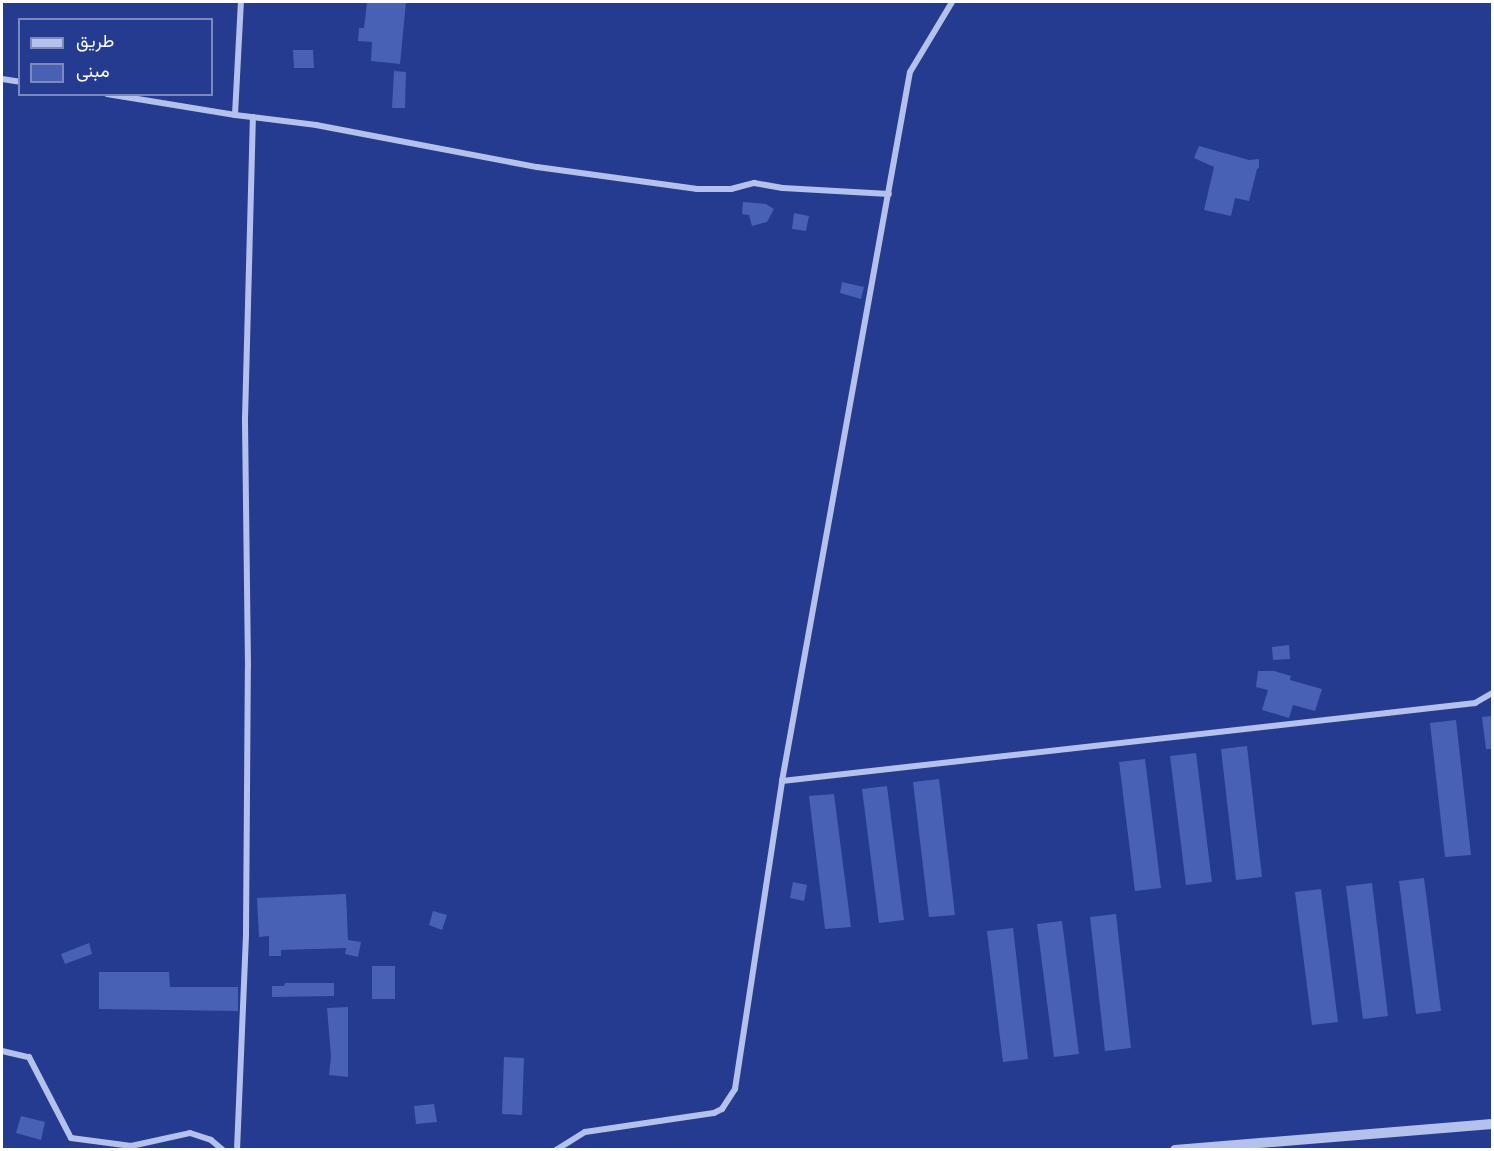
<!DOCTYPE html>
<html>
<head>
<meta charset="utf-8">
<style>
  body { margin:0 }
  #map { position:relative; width:1494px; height:1151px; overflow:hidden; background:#243b8f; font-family:"Public Sans",Vazirmatn,sans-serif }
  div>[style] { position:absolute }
  .building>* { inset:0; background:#4861b4 }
  .minor>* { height:6px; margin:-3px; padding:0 3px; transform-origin:3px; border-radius:3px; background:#b4c1ec }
  .tertiary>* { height:10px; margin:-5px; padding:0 5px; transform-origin:5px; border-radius:5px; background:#b4c1ec }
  span { translate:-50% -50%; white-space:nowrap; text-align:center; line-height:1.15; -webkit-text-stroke:5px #243b8f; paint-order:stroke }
  .frame { position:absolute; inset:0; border:3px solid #fff; pointer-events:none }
  .legend { position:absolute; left:18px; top:18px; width:195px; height:78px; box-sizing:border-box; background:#243b8f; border:2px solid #7c89bc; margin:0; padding:8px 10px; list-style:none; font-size:18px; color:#fff }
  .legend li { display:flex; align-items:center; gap:12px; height:30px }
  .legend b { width:30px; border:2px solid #7c89bc }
</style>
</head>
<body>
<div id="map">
  <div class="building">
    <div style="clip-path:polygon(367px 2px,406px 2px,400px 64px,371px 61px,372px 42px,358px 41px,359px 28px,364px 28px)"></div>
    <div style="clip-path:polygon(293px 50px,313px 50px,314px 68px,294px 68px)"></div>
    <div style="clip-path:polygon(394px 71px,406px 72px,405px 108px,392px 108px)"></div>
    <div style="clip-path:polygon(1199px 146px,1249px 160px,1259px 159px,1259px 168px,1257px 169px,1249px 201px,1235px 198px,1231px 216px,1204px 210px,1214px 167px,1194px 158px)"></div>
    <div style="clip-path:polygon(743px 202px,766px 204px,774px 209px,767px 222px,752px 226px,749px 215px,742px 214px)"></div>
    <div style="clip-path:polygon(794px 213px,809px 216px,806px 231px,792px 229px)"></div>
    <div style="clip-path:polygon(842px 282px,864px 287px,861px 299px,840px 293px)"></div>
    <div style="clip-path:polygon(1289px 645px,1290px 659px,1273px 660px,1272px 647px)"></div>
    <div style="clip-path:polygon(1258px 671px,1274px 671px,1291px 676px,1290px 680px,1322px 689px,1315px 711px,1293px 705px,1289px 718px,1262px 710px,1268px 690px,1256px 687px)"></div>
    <div style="clip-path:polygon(1492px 716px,1492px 749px,1486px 749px,1482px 717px)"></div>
    <div style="clip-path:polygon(1456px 720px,1471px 855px,1445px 857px,1430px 723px)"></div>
    <div style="clip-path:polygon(1247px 746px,1262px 877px,1236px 880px,1221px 749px)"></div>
    <div style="clip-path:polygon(1196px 753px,1212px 882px,1186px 885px,1170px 756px)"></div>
    <div style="clip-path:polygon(1145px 759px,1161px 888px,1135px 891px,1119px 762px)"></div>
    <div style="clip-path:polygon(939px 779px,955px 915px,929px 917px,913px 782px)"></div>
    <div style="clip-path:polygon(887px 786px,904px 920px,879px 923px,862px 789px)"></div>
    <div style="clip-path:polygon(834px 794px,851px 927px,825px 929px,809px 796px)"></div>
    <div style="clip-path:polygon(1424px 878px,1441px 1011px,1416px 1014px,1399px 881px)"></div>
    <div style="clip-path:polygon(793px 882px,807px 885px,804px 901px,790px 898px)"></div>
    <div style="clip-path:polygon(1372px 883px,1388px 1016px,1363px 1019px,1346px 886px)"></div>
    <div style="clip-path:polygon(1321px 889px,1338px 1022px,1312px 1025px,1295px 892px)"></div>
    <div style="clip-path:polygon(346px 894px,348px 940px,361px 942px,358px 957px,345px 954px,346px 948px,281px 950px,281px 956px,269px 956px,269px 936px,259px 937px,257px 898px)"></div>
    <div style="clip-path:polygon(433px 911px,447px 915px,442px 930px,429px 925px)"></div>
    <div style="clip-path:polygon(1116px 914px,1131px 1048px,1105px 1051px,1090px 917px)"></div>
    <div style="clip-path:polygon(1062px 921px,1079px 1054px,1054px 1057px,1037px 924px)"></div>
    <div style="clip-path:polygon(1013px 928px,1028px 1059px,1003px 1062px,987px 931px)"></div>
    <div style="clip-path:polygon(89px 943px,92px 954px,65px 964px,61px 954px)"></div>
    <div style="clip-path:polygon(372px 966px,395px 966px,395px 999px,372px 999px)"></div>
    <div style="clip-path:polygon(99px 972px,169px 972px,170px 987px,238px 987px,238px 1011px,99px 1009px)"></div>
    <div style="clip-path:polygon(285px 983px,334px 983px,334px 996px,272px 997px,272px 986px,284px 986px)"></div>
    <div style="clip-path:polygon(348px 1007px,348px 1077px,329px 1075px,331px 1056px,327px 1008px)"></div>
    <div style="clip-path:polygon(504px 1057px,524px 1058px,522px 1115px,502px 1114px)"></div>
    <div style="clip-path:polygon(434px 1104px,437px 1122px,416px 1124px,414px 1106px)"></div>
    <div style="clip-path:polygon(21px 1116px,45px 1122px,41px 1140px,16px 1133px)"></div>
  </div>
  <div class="minor">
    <div style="left:2px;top:79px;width:18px;rotate:9deg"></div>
    <div style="left:107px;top:94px;width:130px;rotate:9.3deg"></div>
    <div style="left:235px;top:115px;width:82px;rotate:7deg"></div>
    <div style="left:316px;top:125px;width:225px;rotate:10.8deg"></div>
    <div style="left:537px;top:167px;width:162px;rotate:7.8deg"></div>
    <div style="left:697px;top:189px;width:34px"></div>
    <div style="left:731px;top:189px;width:24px;rotate:-15deg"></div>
    <div style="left:754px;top:183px;width:29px;rotate:10deg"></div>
    <div style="left:783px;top:188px;width:106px;rotate:3.2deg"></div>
    <div style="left:235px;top:115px;width:113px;rotate:-87deg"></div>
    <div style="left:782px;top:781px;width:609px;rotate:-6.41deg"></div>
    <div style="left:1387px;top:713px;width:89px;rotate:-6.5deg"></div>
    <div style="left:1475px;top:703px;width:20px;rotate:-30deg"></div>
    <div style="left:2px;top:1051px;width:28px;rotate:13deg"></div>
    <div style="left:29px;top:1057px;width:91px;rotate:62.6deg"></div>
    <div style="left:71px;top:1138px;width:61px;rotate:7.6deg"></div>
    <div style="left:131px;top:1146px;width:60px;rotate:-12.4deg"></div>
    <div style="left:190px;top:1133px;width:22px;rotate:18deg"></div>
    <div style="left:211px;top:1140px;width:16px;rotate:40deg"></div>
    <div style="left:237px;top:1150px;width:215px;rotate:-87.6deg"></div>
    <div style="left:246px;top:935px;width:268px;rotate:-89.6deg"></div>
    <div style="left:248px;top:667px;width:248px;rotate:-90.7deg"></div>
    <div style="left:245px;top:419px;width:302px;rotate:-88.5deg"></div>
    <div style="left:556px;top:1150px;width:34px;rotate:-32deg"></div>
    <div style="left:585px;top:1132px;width:130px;rotate:-8.4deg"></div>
    <div style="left:714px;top:1113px;width:9px;rotate:-27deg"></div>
    <div style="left:722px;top:1109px;width:24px;rotate:-57deg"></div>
    <div style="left:735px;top:1089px;width:312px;rotate:-81.3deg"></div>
    <div style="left:782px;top:781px;width:720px;rotate:-79.77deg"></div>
    <div style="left:910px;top:72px;width:82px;rotate:-59deg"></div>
  </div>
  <div class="tertiary">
    <div style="left:1175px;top:1150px;width:318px;rotate:-4.7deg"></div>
  </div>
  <div class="frame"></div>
  <ul class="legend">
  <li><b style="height:8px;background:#b4c1ec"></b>طريق</li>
  <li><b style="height:16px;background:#4861b4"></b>مبنى</li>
  </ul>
</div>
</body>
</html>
